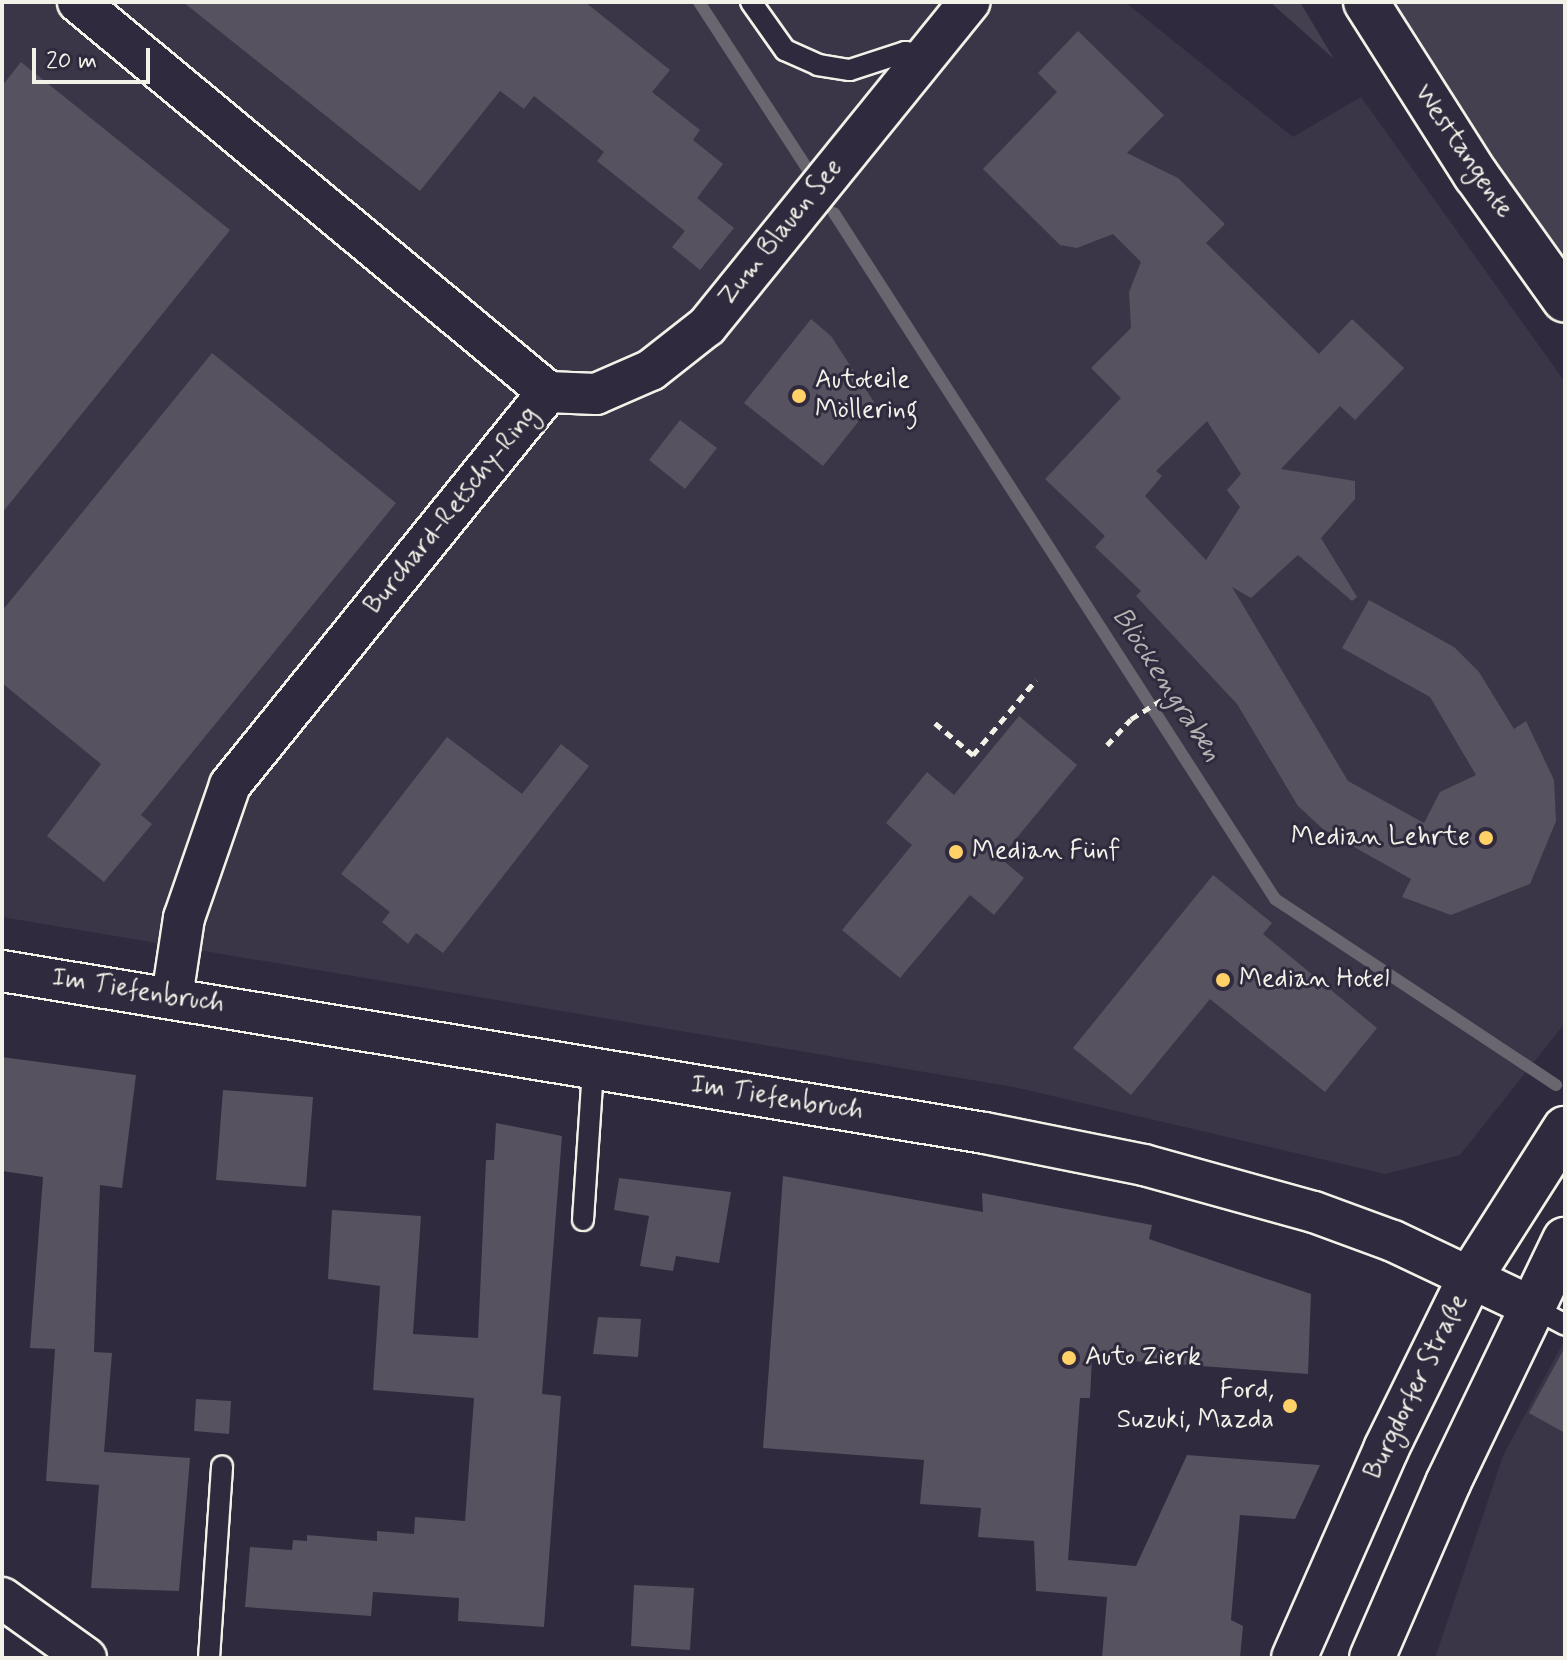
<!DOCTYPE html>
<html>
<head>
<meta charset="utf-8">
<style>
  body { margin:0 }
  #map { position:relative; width:1567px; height:1660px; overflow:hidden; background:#2f2a3d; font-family:Mynerve,sans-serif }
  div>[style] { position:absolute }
  .built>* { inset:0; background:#3b3647 }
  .green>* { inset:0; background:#454050 }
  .stream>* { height:12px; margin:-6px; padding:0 6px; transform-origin:6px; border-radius:6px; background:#6a6670 }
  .building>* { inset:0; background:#56525f }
  .path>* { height:5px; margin-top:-2.5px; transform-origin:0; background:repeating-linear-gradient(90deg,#f4f1e8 0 8px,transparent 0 14px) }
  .roads { filter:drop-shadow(2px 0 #f4f1e8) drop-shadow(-2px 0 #f4f1e8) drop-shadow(0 2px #f4f1e8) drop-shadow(0 -2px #f4f1e8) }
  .lane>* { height:20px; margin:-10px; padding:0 10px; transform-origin:10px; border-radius:10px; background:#2f2a3d }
  .street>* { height:40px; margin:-20px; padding:0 20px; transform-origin:20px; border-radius:20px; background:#2f2a3d }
  .primary>* { height:44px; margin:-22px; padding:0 22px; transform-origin:22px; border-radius:22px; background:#2f2a3d }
  .dots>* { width:22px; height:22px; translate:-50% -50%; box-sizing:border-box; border:4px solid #2f2a3d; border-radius:50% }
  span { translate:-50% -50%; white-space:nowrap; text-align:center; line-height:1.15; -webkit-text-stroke:6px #2f2a3d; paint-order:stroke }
  .street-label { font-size:26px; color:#f4f1e8 }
  .poi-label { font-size:26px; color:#f4f1e8 }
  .left { translate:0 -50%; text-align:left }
  .right { translate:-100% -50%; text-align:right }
  .water-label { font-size:28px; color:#b6b2b2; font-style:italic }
  .frame { position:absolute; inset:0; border:4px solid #f4f1e8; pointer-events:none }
  .scale { position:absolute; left:32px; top:48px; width:118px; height:36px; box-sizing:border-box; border:4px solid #f4f1e8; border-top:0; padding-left:10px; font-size:24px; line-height:28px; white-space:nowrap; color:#f4f1e8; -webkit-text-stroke:6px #2f2a3d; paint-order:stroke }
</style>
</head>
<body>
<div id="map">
  <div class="built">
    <div style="clip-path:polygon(2px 2px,1125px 2px,1293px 137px,1361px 97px,1565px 382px,1565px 1023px,1460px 1155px,1385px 1174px,1014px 1087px,2px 917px)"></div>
    <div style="clip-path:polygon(1565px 1339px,1565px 1658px,1435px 1658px,1503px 1456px)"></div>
  </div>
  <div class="green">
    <div style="clip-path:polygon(1270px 2px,1300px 2px,1334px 59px)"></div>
    <div style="clip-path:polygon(1391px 2px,1565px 2px,1565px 266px,1540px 234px)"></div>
  </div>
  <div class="stream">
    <div style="left:699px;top:2px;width:204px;rotate:57deg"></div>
    <div style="left:834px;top:213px;width:816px;rotate:57.26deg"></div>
    <div style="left:1275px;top:899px;width:337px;rotate:33.5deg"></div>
  </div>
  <div class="building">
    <div style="clip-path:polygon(183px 2px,585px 2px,670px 70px,652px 92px,700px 130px,693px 140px,723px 164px,697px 198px,734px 228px,700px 270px,672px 247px,685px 231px,597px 161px,604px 152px,534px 96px,524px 109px,500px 91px,420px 191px)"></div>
    <div style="clip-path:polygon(evenodd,1078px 31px,1164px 115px,1127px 153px,1178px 178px,1225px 224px,1206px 243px,1319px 354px,1352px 319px,1404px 368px,1355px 420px,1340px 406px,1281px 469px,1355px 481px,1355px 499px,1321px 538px,1357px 597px,1352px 601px,1298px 555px,1251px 598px,1232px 587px,1348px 781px,1424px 823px,1440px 792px,1476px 775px,1430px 697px,1342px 648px,1369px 600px,1454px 647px,1479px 672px,1514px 729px,1526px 721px,1554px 780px,1556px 821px,1530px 884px,1451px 915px,1402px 897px,1411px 879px,1324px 830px,1298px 806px,1237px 704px,1136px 596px,1141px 591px,1095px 547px,1105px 536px,1045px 479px,1121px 398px,1091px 368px,1131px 328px,1129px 292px,1141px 262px,1113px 234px,1077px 248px,1060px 245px,983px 169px,1057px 92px,1038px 73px,1078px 31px,1207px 421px,1241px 474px,1227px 490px,1240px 507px,1206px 560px,1145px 496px,1162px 476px,1156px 471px,1207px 421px)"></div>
    <div style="clip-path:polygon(21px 62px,230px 230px,2px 513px,2px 86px)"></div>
    <div style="clip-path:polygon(811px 319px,831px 336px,874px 402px,823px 466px,744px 403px)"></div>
    <div style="clip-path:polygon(212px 353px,396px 503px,141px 815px,152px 824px,104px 882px,47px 836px,101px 764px,2px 683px,2px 611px)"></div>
    <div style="clip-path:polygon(680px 420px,717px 448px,685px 489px,649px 460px)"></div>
    <div style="clip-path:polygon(1019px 716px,1077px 765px,1000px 858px,1024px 878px,994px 915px,970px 895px,900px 978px,842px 930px,912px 845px,886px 823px,927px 772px,954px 795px)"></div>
    <div style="clip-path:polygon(447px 737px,522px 794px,561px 744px,589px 766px,443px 953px,416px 933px,408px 944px,382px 922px,390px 912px,341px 874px)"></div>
    <div style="clip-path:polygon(1213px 875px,1272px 923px,1263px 934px,1377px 1028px,1325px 1092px,1210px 999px,1131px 1095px,1073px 1048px)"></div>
    <div style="clip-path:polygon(2px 1057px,136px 1075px,122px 1188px,100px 1185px,94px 1352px,112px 1353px,104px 1452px,190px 1458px,179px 1591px,91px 1588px,99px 1485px,46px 1481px,55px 1349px,30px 1348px,43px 1177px,2px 1171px)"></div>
    <div style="clip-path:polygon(223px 1090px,313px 1097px,306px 1187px,216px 1180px)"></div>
    <div style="clip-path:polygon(496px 1123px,562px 1136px,542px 1394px,561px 1396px,544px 1627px,458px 1621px,459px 1598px,373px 1592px,371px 1616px,245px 1607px,250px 1547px,292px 1550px,293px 1540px,307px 1541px,307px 1535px,377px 1541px,377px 1531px,414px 1534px,415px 1517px,465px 1521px,474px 1398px,373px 1390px,380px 1286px,328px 1279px,332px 1210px,421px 1216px,413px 1334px,478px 1338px,486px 1160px,494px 1160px)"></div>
    <div style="clip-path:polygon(783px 1176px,983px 1212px,982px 1193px,1152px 1225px,1149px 1239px,1311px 1294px,1308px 1374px,1092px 1358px,1090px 1398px,1080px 1398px,1068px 1560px,1136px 1566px,1187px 1455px,1320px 1465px,1295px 1519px,1240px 1515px,1231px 1620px,1243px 1626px,1240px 1658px,1102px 1658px,1107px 1597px,1036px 1591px,1034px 1541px,978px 1537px,981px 1508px,920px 1504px,924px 1460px,763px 1448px)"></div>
    <div style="clip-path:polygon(619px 1178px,731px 1192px,719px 1263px,676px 1256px,673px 1271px,640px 1266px,649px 1216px,614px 1210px)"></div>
    <div style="clip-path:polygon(598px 1317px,641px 1319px,638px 1357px,593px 1354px)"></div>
    <div style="clip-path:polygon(1565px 1347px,1565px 1433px,1529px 1413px)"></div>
    <div style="clip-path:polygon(196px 1399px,231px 1401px,229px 1434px,194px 1431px)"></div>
    <div style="clip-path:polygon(634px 1585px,694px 1588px,690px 1650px,631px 1646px)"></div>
  </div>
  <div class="path">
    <div style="left:935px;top:723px;width:50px;rotate:40.1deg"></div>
    <div style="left:973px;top:755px;width:98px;rotate:-50deg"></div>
    <div style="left:1107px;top:745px;width:35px;rotate:-47deg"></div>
    <div style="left:1131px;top:719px;width:40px;rotate:-32deg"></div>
  </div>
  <div class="roads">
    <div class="lane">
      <div style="left:751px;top:2px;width:59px;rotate:54.7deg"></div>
      <div style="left:785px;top:50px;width:36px;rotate:24deg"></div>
      <div style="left:818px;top:65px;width:32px;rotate:9deg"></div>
      <div style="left:850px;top:70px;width:58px;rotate:-18.1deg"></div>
      <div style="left:905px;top:52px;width:21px;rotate:8deg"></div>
      <div style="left:583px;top:1220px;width:151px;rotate:-86.2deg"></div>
      <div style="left:1530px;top:1306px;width:40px;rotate:28deg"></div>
      <div style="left:209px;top:1658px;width:192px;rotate:-86.1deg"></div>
    </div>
    <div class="street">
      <div style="left:78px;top:2px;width:611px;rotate:39.69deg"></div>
      <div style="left:548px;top:392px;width:48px;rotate:2.4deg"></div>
      <div style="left:596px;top:394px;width:60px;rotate:-23.6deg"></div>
      <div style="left:651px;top:370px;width:71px;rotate:-38.2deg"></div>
      <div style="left:707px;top:326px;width:417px;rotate:-51deg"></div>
      <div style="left:2px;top:971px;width:996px;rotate:9.36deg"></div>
      <div style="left:985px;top:1133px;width:162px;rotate:11.4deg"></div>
      <div style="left:1144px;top:1165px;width:176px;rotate:15.5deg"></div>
      <div style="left:1314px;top:1212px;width:84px;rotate:20.2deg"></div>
      <div style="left:1393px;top:1241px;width:152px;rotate:25.4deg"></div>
      <div style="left:172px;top:997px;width:80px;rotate:-81.4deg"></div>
      <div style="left:184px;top:918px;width:141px;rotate:-70.9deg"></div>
      <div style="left:230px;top:785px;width:506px;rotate:-51.02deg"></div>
      <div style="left:2px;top:1598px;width:103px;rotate:35.5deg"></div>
    </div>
    <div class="primary">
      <div style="left:1366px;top:2px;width:205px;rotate:57.6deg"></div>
      <div style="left:1476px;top:175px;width:153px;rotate:54.5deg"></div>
      <div style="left:1294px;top:1658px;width:228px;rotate:-66.2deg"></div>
      <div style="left:1386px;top:1449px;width:191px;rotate:-63.8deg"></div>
      <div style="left:1470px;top:1278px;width:177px;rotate:-57.5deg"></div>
      <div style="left:1372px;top:1658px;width:191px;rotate:-66.5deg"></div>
      <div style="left:1448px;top:1483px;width:270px;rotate:-64.3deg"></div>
    </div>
  </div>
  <div class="dots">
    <div style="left:799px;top:396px;background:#ffd166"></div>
    <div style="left:1486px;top:838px;background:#ffd166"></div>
    <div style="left:956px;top:852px;background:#ffd166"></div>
    <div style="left:1223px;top:980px;background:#ffd166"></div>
    <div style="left:1069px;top:1358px;background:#ffd166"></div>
    <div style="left:1290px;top:1406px;background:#ffd166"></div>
  </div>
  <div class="street-label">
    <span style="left:1463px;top:152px;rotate:56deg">Westtangente</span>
    <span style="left:781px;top:233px;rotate:-51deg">Zum Blauen See</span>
    <span style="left:452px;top:511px;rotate:-51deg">Burchard-Retschy-Ring</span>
    <span style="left:138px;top:992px;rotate:9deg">Im Tiefenbruch</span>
    <span style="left:777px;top:1099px;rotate:9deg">Im Tiefenbruch</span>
    <span style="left:1417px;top:1387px;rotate:-64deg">Burgdorfer Straße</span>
  </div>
  <div class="poi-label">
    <span class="left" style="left:815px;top:396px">Autoteile<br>Möllering</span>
    <span class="right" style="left:1470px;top:838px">Median Lehrte</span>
    <span class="left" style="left:972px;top:852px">Median Fünf</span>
    <span class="left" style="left:1239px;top:980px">Median Hotel</span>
    <span class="left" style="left:1085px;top:1358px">Auto Zierk</span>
    <span class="right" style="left:1274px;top:1406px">Ford,<br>Suzuki, Mazda</span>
  </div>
  <div class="water-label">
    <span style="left:1166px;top:685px;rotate:57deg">Blöckengraben</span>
  </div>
  <div class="frame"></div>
  <div class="scale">20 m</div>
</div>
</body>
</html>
